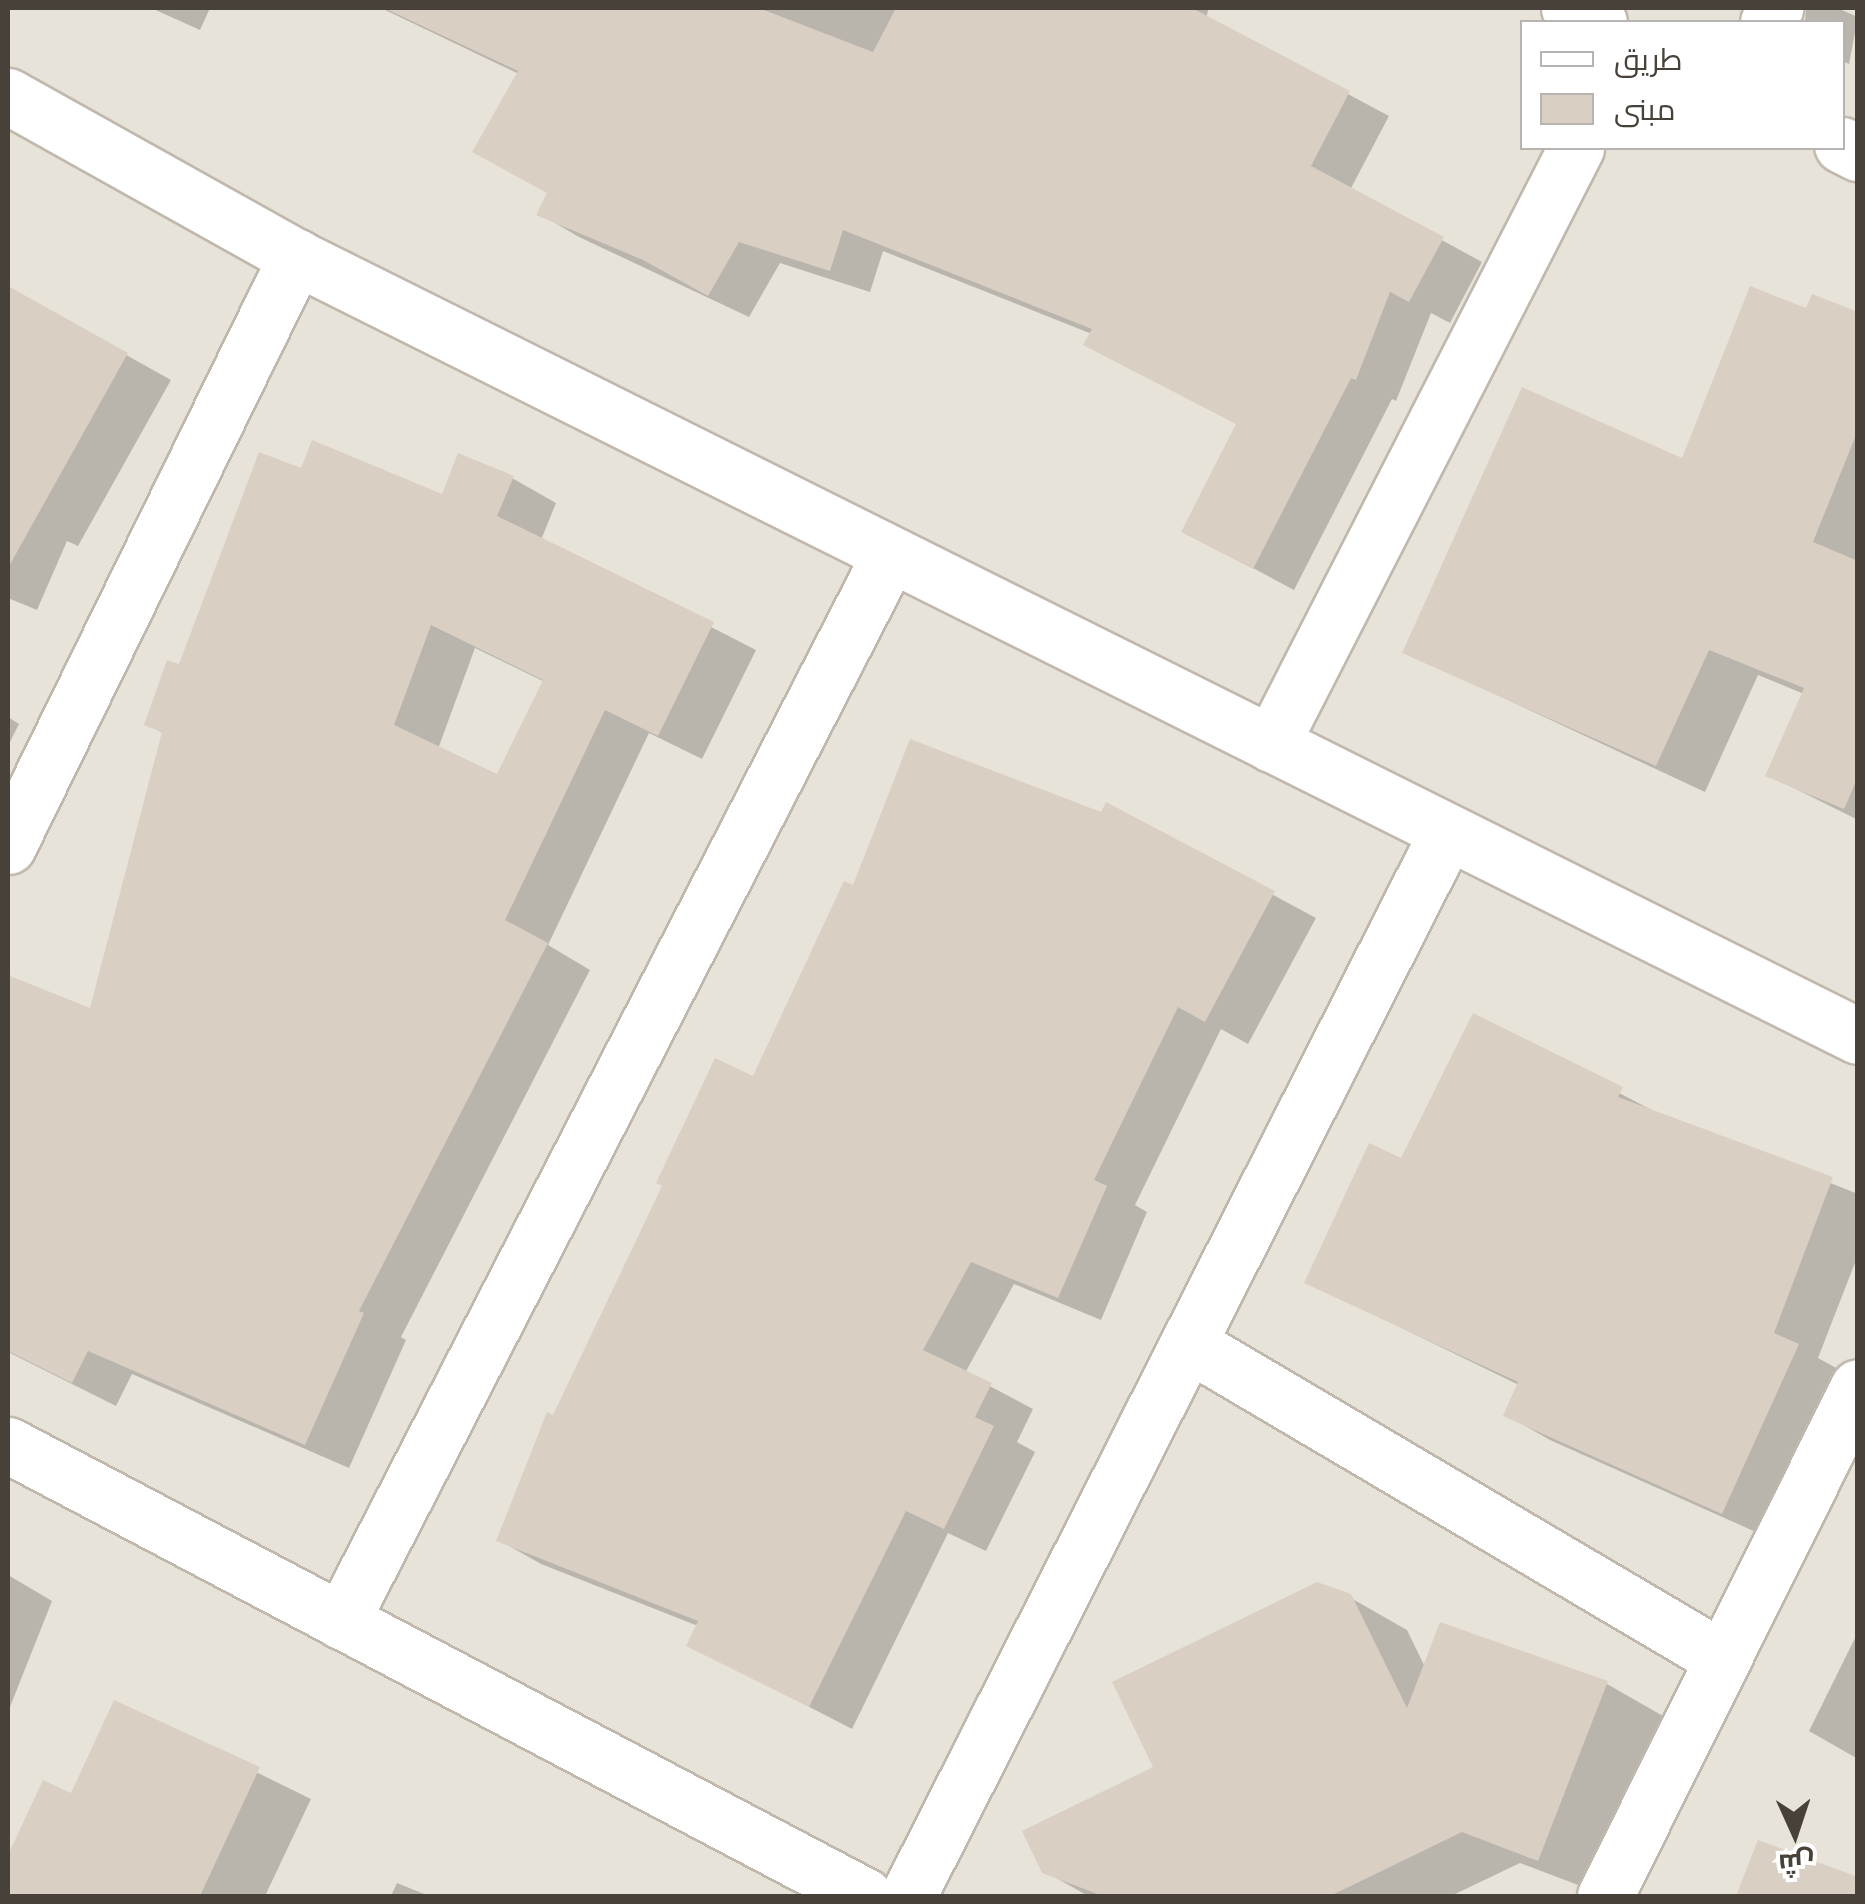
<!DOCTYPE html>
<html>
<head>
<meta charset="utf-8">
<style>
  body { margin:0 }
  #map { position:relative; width:1865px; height:1904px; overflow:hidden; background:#f5f1eb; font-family:Inter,Cairo,sans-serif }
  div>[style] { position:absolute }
  .residential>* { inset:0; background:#e8e3d9 }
  .shadow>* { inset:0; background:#0003 }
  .building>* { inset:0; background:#d9cfc3 }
  .roads { filter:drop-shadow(2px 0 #c0b8ad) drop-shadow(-2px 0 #c0b8ad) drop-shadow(0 2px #c0b8ad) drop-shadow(0 -2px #c0b8ad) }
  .minor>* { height:55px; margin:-27.5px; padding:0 27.5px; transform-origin:27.5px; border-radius:27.5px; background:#fff }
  span { translate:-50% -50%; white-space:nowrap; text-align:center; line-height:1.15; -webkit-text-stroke:8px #fff; paint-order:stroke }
  .frame { position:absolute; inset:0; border:10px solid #484139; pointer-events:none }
  .legend { position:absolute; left:1520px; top:20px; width:325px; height:130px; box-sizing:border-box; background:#fff; border:2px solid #b6b3b0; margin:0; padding:12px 18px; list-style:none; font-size:30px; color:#484139 }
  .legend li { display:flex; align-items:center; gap:20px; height:50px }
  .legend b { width:50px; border:2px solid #b6b3b0 }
  .north { position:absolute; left:1745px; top:1784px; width:100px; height:100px; -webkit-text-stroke:8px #fff; paint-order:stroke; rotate:177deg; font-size:28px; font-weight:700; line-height:40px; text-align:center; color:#484139 }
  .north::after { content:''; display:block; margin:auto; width:35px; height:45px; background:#484139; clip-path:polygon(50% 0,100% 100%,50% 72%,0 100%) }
</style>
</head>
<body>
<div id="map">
  <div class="residential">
    <div style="clip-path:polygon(evenodd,8px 8px,1857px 8px,1857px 1896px,8px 1896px,8px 8px,1522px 22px,1842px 22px,1842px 148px,1522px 148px,1522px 22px)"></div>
  </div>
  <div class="shadow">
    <div style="clip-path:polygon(151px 8px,210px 8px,200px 30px)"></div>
    <div style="clip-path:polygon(381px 8px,1001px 8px,1012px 13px,1014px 8px,1209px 8px,1206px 18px,1389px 116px,1350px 190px,1482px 262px,1450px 323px,1431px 313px,1396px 401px,1392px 399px,1294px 590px,1184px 531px,1239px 425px,1127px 367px,1092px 334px,883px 251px,870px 292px,780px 263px,749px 317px,579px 237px,540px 214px,549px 193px,519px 74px)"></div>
    <div style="clip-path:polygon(1806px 8px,1837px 8px,1858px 17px,1849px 64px,1842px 61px,1842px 22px,1805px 22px)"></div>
    <div style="clip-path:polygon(8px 289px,171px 380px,78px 546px,67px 541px,37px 610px,8px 598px)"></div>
    <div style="clip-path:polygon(1807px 312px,1858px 313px,1858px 820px,1768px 775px,1804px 694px,1758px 675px,1705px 792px,1405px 652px,1683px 461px)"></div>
    <div style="clip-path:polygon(evenodd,302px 471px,443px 497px,512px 478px,556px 503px,541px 540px,756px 650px,702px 759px,649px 733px,548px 945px,590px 970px,401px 1337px,406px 1340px,349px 1468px,132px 1374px,116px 1406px,8px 1352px,8px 984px,10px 978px,92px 1011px,164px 734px,147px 724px,302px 471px,475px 648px,545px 682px,498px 777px,438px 749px,475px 648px)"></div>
    <div style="clip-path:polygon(8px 717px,19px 724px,8px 746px)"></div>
    <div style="clip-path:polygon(1107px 805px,1316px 918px,1248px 1044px,1221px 1029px,1135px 1205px,1147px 1212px,1101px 1320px,1014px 1284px,965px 1373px,1033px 1409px,1017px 1442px,1035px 1452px,986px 1551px,948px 1533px,852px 1729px,689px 1645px,698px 1626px,541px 1564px,499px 1540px,554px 1418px,754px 1080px,854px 889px,1102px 815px)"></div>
    <div style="clip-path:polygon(1474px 1017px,1665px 1117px,1858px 1194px,1858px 1255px,1818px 1358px,1842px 1371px,1767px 1537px,1550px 1440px,1506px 1415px,1519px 1385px,1307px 1282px,1402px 1161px)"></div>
    <div style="clip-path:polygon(8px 1575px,52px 1601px,8px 1712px)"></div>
    <div style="clip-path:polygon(1349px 1597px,1407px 1630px,1425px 1667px,1607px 1684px,1663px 1716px,1594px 1891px,1520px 1863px,1451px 1896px,1088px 1896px,1044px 1871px)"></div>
    <div style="clip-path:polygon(1858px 1632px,1858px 1759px,1809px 1731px)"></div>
    <div style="clip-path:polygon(115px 1703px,311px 1799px,265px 1896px,8px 1896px,8px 1861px,44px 1783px,72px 1796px)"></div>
    <div style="clip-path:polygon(1759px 1843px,1858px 1879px,1858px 1896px,1739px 1896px)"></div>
    <div style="clip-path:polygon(397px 1883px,429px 1896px,391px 1896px)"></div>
  </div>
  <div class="building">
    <div style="clip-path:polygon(384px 8px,759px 8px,873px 52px,896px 8px,1192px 8px,1350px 91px,1311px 166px,1444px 237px,1409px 302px,1390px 292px,1356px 380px,1351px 378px,1253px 569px,1181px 532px,1236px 424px,1083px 345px,1092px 329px,843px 230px,830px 271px,739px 242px,708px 296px,643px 260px,536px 215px,547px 193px,472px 152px,518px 71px)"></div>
    <div style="clip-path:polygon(8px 286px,128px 353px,8px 568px)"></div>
    <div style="clip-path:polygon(1750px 286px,1806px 308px,1812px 294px,1858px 312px,1858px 430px,1813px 542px,1858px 561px,1858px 777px,1844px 809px,1765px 776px,1804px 688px,1709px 650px,1656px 766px,1402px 653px,1522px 387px,1682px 458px)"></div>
    <div style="clip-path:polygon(evenodd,312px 440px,442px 494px,458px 453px,514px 476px,497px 516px,714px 622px,658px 736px,605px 710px,505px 920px,548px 943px,359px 1311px,364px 1313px,305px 1445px,88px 1351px,72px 1383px,8px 1351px,8px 975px,90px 1008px,162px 732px,144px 725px,167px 660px,179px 664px,259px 452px,301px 468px,312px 440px,431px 625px,543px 680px,497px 774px,394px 725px,431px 625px)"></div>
    <div style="clip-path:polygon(910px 739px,1101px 812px,1106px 802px,1275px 891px,1205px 1022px,1178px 1007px,1094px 1180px,1107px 1186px,1058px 1298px,971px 1262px,923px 1350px,992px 1383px,975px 1417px,994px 1426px,944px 1529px,906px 1511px,809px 1707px,686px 1646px,698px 1621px,496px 1541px,547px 1412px,553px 1415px,662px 1186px,656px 1183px,715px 1058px,753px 1076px,844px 881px,853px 885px)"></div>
    <div style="clip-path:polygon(1473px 1013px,1623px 1087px,1618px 1097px,1833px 1177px,1774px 1333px,1799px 1344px,1722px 1514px,1503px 1416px,1518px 1382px,1304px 1283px,1369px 1143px,1401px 1158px)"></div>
    <div style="clip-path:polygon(1317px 1582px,1351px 1594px,1407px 1708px,1440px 1622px,1608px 1681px,1538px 1861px,1462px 1832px,1330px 1896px,1103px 1896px,1042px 1873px,1022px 1831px,1153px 1767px,1112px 1682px)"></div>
    <div style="clip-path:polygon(114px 1700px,260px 1767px,200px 1896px,8px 1896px,8px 1855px,43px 1780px,71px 1793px)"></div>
    <div style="clip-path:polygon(1758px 1840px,1858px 1877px,1858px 1896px,1736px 1896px)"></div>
  </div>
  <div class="roads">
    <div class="minor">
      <div style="left:1569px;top:8px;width:33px;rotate:25deg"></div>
      <div style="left:1768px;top:22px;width:16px;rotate:-63deg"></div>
      <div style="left:8px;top:96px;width:330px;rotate:29.2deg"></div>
      <div style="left:296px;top:257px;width:1745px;rotate:26.51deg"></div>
      <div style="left:1842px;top:145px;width:18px;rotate:27deg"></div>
      <div style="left:1271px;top:744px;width:670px;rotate:-62.9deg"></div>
      <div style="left:8px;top:846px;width:656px;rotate:-63.94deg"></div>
      <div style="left:1189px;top:1344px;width:620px;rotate:30.54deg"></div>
      <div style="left:8px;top:1445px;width:968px;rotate:27.76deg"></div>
      <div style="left:341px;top:1621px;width:1200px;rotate:-62.77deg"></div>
      <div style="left:908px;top:1896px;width:1193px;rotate:-63.13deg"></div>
      <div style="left:1605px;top:1896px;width:568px;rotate:-63.57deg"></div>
    </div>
  </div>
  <div class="frame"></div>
  <ul class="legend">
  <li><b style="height:12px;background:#fff"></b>طريق</li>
  <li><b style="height:28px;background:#d9cfc3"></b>مبنى</li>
  </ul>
  <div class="north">ش</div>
</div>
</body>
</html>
